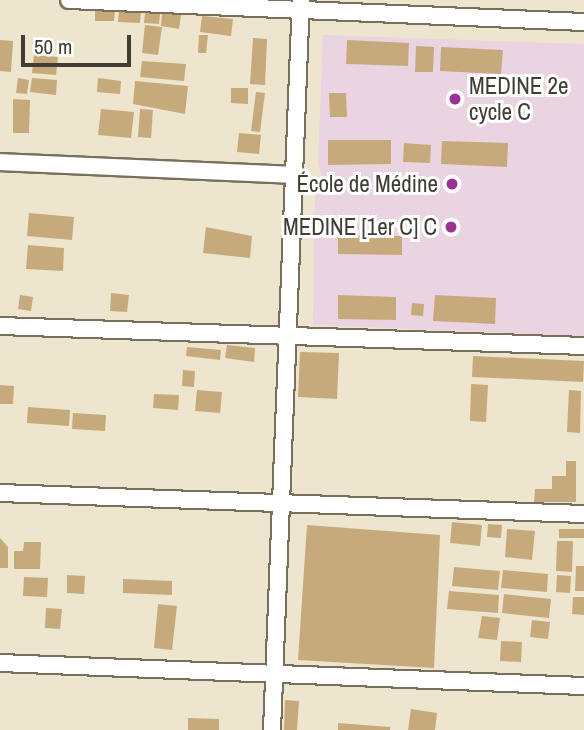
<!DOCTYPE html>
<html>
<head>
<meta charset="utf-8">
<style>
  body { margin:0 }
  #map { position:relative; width:584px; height:730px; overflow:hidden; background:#eee5ce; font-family:"Archivo Narrow",sans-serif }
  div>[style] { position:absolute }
  .education>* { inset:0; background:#ebd4e1 }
  .building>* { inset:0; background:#c6aa7c }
  .roads { filter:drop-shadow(2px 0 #78705c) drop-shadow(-2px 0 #78705c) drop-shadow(0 2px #78705c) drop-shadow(0 -2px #78705c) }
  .minor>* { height:16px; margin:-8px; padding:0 8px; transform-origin:8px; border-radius:8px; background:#fff }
  .dots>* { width:19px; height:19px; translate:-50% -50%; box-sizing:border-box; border:4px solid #fff; border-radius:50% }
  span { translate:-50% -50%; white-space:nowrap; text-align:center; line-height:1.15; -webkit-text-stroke:6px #fff; paint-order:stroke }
  .poi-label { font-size:23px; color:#403d34 }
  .left { translate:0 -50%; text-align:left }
  .right { translate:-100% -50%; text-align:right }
  .scale { position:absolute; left:21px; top:35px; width:110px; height:32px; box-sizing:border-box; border:4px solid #403d34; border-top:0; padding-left:9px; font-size:21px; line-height:24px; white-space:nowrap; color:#403d34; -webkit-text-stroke:5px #fff; paint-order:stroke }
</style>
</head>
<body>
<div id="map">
  <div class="education">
    <div style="clip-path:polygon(323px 35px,584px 44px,584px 336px,313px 325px,315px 186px,324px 181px,318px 164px)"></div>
  </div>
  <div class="building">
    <div style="clip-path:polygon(119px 10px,141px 12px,140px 23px,118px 22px)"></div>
    <div style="clip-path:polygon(95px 11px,115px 11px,114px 21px,95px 21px)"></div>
    <div style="clip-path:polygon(145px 13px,160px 14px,159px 24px,144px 23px)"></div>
    <div style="clip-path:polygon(162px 13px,181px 15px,179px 29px,161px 26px)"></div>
    <div style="clip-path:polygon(202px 16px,233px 19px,231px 36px,200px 32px)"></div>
    <div style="clip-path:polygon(145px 25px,162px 27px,158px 55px,142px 53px)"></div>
    <div style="clip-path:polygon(199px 35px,208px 35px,206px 53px,198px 53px)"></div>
    <div style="clip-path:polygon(253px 38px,267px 39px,265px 85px,250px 84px)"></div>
    <div style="clip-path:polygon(0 40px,13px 41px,11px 72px,0 71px)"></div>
    <div style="clip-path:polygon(347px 40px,409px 43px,408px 66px,346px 64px)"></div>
    <div style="clip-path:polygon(416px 46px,434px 47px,433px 72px,415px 72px)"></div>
    <div style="clip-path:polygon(441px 47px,503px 50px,501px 74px,440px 71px)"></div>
    <div style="clip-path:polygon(34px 55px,58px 57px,56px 75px,32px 73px)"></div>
    <div style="clip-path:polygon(142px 61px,186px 64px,184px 81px,140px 77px)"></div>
    <div style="clip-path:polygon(18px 78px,29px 80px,27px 94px,16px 93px)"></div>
    <div style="clip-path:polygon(32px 78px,57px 80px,56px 95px,30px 92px)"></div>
    <div style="clip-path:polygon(98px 78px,121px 81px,120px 94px,97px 92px)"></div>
    <div style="clip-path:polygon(135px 81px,188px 86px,185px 114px,133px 104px)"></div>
    <div style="clip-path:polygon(231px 88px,248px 88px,248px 104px,231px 103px)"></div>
    <div style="clip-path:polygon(256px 92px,265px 93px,260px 132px,251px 131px)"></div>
    <div style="clip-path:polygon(329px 93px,346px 93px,347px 117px,330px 117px)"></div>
    <div style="clip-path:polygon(13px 99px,30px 100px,29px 133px,13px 133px)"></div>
    <div style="clip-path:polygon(101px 109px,134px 112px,131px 138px,98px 135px)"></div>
    <div style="clip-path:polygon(140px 109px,153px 110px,151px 138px,138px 137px)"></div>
    <div style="clip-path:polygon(239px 133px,261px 135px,259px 154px,237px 152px)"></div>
    <div style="clip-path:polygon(328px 140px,391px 140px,391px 164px,328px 165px)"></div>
    <div style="clip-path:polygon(442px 141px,508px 143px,507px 167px,441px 164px)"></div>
    <div style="clip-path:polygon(404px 143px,431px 145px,430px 163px,403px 162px)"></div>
    <div style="clip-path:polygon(29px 213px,74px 217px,72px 240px,27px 236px)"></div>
    <div style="clip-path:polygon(206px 227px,252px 236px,250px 258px,203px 253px)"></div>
    <div style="clip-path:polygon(338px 235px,402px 236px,402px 255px,338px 254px)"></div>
    <div style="clip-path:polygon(28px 245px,64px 248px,63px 271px,26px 269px)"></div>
    <div style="clip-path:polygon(111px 293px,129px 295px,127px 312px,110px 311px)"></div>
    <div style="clip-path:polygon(20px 295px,33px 297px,31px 311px,18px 309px)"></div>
    <div style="clip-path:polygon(338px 295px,396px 297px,396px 320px,338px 319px)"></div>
    <div style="clip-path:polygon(435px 295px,496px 298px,495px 324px,433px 321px)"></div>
    <div style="clip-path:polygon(412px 303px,424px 304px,423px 316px,411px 315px)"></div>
    <div style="clip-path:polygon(227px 345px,255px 348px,254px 362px,225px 358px)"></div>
    <div style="clip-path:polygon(187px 347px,221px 350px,220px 360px,186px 356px)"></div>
    <div style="clip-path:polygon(300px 352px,339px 353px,337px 399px,298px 397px)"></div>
    <div style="clip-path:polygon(473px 356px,584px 361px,583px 382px,472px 377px)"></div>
    <div style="clip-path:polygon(183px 370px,195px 371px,194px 387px,182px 386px)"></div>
    <div style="clip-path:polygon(471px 384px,488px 385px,486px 422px,470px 421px)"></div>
    <div style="clip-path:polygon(0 385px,14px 386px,13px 404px,0 404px)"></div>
    <div style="clip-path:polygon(197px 390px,222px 392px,220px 413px,195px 411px)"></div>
    <div style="clip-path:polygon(569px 390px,581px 391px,580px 433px,567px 432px)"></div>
    <div style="clip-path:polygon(154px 394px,179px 395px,178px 410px,153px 408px)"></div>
    <div style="clip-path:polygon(28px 407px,70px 410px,69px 426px,27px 423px)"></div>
    <div style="clip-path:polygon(73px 413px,106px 415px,105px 431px,72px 429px)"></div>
    <div style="clip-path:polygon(566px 461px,576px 461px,576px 502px,534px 502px,535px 489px,552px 489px,552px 476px,566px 476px)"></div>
    <div style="clip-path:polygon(452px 522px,482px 525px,480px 546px,450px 543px)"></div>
    <div style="clip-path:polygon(488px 524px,502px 525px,501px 538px,487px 537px)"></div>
    <div style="clip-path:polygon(307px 525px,440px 535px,434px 668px,298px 660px)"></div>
    <div style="clip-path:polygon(507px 529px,535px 531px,532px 560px,505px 557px)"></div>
    <div style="clip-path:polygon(559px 529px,584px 529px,584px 538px,559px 538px)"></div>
    <div style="clip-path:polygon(0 538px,8px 547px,8px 568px,0 568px)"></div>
    <div style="clip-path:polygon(557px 541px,573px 541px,572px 572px,556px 571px)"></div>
    <div style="clip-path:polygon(24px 542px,41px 542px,40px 569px,14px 569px,14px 551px,23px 551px)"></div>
    <div style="clip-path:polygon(576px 566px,584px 566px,584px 591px,575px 591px)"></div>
    <div style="clip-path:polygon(454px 567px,500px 571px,498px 590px,452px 586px)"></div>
    <div style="clip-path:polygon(503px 570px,548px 574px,547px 592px,501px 588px)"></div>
    <div style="clip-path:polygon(67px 575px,85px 576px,84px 594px,67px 593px)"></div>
    <div style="clip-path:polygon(557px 575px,571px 576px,570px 593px,556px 592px)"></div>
    <div style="clip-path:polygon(24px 577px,48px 578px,47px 597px,23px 596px)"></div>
    <div style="clip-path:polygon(123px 579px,172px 581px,172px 595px,123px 593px)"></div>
    <div style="clip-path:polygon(449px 591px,499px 595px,498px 613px,447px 609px)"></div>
    <div style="clip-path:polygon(504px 594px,551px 599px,549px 618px,502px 613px)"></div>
    <div style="clip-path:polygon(573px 597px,584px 597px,584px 615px,572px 614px)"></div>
    <div style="clip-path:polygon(158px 604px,177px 606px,172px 650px,154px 648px)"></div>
    <div style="clip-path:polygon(46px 608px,62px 609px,60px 629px,45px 628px)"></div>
    <div style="clip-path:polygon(482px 616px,500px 618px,497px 640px,478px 638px)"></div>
    <div style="clip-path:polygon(532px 620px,550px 622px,548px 639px,530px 637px)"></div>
    <div style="clip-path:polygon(501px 641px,522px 642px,521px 662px,500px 661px)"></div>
    <div style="clip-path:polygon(285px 700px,299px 701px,297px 730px,284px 730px)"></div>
    <div style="clip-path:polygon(411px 709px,437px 713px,435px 730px,408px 730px)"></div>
    <div style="clip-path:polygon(188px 718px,219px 719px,219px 730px,188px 730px)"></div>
    <div style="clip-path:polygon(338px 723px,390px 727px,390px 730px,338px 730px)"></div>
  </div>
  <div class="roads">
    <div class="minor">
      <div style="left:69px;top:0;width:515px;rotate:2.45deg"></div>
      <div style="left:0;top:162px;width:294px;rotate:2.5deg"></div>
      <div style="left:0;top:326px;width:584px;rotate:1.96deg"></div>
      <div style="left:0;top:493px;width:584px;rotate:2.06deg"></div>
      <div style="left:0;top:663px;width:584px;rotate:2.26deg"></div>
      <div style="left:272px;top:730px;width:731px;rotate:-87.73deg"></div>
    </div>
  </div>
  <div class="dots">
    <div style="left:455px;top:99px;background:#9c3294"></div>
    <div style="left:452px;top:184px;background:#9c3294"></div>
    <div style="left:451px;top:227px;background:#9c3294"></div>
  </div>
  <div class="poi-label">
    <span class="left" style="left:469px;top:99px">MEDINE 2e<br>cycle C</span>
    <span class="right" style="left:438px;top:184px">École de Médine</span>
    <span class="right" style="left:437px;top:227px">MEDINE [1er C] C</span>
  </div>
  <div class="scale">50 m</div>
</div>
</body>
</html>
